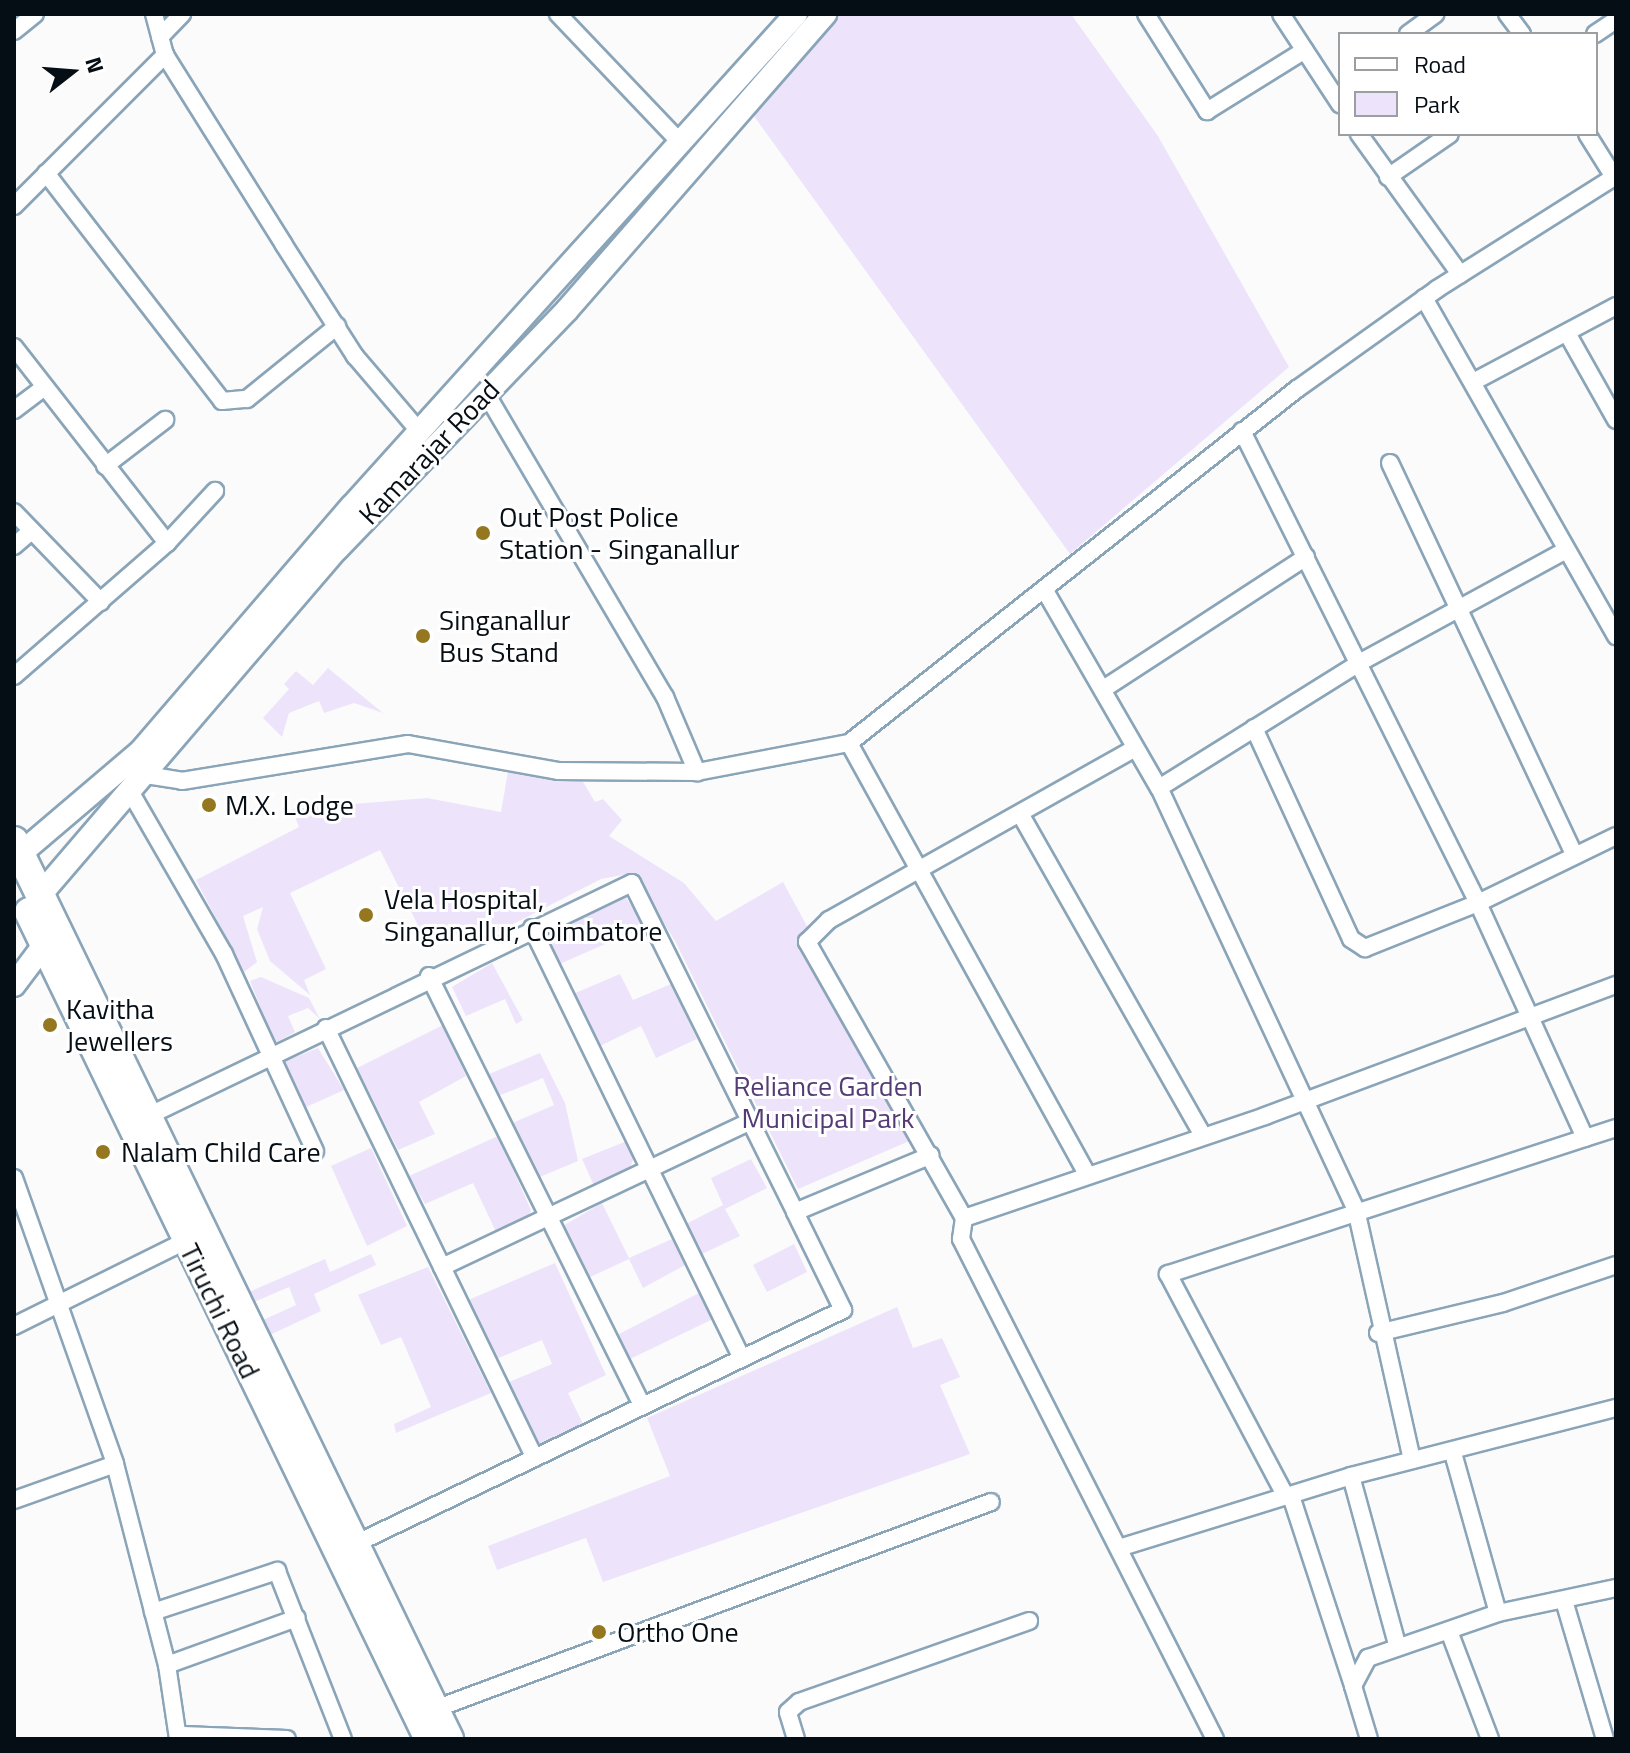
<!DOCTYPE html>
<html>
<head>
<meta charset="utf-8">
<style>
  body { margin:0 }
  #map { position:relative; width:1630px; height:1753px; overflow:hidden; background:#fbfbfb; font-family:"Titillium Web",sans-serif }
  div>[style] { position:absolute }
  .green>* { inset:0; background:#ede4fc }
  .roads { filter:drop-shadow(2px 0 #8aa4b8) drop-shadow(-2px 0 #8aa4b8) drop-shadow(0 2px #8aa4b8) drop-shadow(0 -2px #8aa4b8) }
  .street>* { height:16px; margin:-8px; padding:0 8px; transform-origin:8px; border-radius:8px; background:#fff }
  .secondary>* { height:22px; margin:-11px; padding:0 11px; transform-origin:11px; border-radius:11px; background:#fff }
  .highway>* { height:28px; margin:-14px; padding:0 14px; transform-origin:14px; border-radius:14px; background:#fff }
  .dots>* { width:22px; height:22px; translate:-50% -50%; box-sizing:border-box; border:4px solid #fff; border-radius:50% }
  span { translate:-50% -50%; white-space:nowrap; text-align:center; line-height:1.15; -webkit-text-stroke:6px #fff; paint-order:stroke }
  .street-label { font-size:28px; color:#060e15 }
  .poi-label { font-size:28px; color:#060e15 }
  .left { translate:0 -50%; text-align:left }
  .park-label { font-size:28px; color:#533b75 }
  .frame { position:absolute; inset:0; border:16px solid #060e15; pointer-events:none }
  .legend { position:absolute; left:1338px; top:32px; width:260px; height:104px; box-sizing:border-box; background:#fff; border:2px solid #9b9fa1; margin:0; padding:10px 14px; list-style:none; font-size:24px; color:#060e15 }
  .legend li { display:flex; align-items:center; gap:16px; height:40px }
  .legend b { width:40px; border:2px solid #9b9fa1 }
  .north { position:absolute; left:32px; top:32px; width:80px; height:80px; -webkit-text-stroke:6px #fff; paint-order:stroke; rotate:73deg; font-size:22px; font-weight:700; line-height:32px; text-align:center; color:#060e15 }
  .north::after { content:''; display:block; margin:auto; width:28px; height:36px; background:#060e15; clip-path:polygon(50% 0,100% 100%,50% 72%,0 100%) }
</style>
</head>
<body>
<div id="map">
  <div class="green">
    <div style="clip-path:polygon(836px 14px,1071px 14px,1158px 136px,1289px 367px,1070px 554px,751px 112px)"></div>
    <div style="clip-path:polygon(328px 668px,383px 713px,354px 703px,324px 713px,319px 701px,289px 713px,282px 737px,263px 718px,289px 689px,284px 684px,296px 671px,313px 685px)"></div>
    <div style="clip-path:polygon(508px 771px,582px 780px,595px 802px,603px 799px,622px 820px,609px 836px,684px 883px,716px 921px,783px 882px,921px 1136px,798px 1189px,675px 941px,633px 873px,601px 879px,484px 939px,476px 925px,429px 947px,380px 850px,290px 893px,326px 969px,304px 980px,310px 995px,270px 961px,257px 929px,263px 907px,243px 916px,257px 962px,244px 972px,196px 880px,299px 827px,292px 809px,427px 798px,501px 812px)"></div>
    <div style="clip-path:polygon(625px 896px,644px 927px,555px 966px,542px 938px)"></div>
    <div style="clip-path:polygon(492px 963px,523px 1020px,516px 1024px,505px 999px,466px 1016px,452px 987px)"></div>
    <div style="clip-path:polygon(620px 974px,633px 1000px,671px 984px,697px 1039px,656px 1058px,641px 1026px,598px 1047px,573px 994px)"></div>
    <div style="clip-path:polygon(261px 977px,309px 998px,320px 1019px,308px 1008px,288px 1016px,295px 1032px,275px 1043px,250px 981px)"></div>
    <div style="clip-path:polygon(443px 1025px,466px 1076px,419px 1102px,435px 1134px,398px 1150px,357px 1068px)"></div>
    <div style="clip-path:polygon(318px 1048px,344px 1090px,304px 1108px,283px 1062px)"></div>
    <div style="clip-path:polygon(540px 1053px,565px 1103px,578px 1161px,535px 1179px,510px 1124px,554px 1105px,543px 1078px,498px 1096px,489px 1074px)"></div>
    <div style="clip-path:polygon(498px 1136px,531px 1210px,527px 1220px,497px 1234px,473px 1183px,425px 1204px,409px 1176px)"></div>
    <div style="clip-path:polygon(627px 1141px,634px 1157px,629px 1171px,595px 1188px,582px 1159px)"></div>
    <div style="clip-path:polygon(371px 1148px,407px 1226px,367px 1246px,331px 1166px)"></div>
    <div style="clip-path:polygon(751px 1159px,767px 1188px,725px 1209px,740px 1236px,700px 1255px,686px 1224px,723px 1205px,711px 1178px)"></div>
    <div style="clip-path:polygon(602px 1203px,629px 1258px,672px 1239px,685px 1265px,643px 1288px,629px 1259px,586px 1279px,561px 1227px)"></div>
    <div style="clip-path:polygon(794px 1244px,807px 1272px,767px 1292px,753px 1265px)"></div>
    <div style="clip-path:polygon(371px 1254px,376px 1265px,314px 1294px,321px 1311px,270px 1335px,263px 1320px,296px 1305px,289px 1287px,254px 1302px,249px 1292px,325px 1259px,330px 1272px)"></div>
    <div style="clip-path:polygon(555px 1263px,606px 1375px,568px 1393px,585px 1428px,538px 1449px,507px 1383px,552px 1364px,542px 1340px,496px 1359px,468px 1300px)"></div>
    <div style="clip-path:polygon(428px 1267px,491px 1393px,396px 1433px,394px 1424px,431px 1407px,401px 1337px,381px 1345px,358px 1295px)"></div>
    <div style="clip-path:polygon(699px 1293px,713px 1319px,628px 1360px,615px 1336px)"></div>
    <div style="clip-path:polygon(897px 1307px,913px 1348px,942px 1338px,960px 1377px,940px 1385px,970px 1454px,603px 1582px,586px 1538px,497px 1570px,488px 1546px,670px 1476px,647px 1418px)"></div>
  </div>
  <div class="roads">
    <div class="street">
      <div style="left:154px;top:14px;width:42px;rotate:75deg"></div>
      <div style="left:165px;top:55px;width:224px;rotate:57.9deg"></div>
      <div style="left:284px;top:245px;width:132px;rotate:57.4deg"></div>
      <div style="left:355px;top:356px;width:99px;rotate:49.5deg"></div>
      <div style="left:558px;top:14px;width:177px;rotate:46.4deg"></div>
      <div style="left:1146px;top:14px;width:115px;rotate:57.8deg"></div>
      <div style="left:1207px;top:111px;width:115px;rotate:-31.9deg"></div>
      <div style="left:1281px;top:14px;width:108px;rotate:56.8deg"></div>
      <div style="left:1507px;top:14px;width:25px;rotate:53deg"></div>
      <div style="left:14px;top:31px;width:27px;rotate:-39deg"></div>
      <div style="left:1408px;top:34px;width:34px;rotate:-36deg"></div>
      <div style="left:1595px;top:34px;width:25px;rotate:-34deg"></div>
      <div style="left:160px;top:37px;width:32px;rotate:-46deg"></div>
      <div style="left:1359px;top:134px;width:173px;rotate:54.2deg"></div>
      <div style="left:1587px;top:134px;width:51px;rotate:57.9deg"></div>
      <div style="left:46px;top:173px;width:288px;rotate:52.3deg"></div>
      <div style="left:222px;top:401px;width:25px;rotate:-5deg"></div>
      <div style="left:247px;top:399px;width:116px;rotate:-39deg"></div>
      <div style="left:1388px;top:177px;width:75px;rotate:-34.7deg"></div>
      <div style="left:14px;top:206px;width:214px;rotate:-45deg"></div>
      <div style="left:1424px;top:298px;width:389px;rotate:60.4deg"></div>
      <div style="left:1567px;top:333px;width:100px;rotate:60.6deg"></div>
      <div style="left:14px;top:347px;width:249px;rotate:52deg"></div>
      <div style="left:1473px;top:382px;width:162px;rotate:-28deg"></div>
      <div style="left:487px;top:395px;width:351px;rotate:59.5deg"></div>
      <div style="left:665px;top:697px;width:82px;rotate:66.9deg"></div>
      <div style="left:14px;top:410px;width:36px;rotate:-37deg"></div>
      <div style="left:1242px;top:431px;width:528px;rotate:63.43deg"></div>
      <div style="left:1478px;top:903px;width:258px;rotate:65.5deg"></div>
      <div style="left:1585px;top:1138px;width:439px;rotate:161.9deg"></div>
      <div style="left:1168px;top:1274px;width:252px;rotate:62.1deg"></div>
      <div style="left:1390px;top:463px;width:432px;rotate:64.8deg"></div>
      <div style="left:105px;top:466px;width:76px;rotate:-37.5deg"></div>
      <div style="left:14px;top:512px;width:125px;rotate:46deg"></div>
      <div style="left:14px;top:546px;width:20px;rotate:-41deg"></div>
      <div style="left:1044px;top:589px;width:230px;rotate:60deg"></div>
      <div style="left:14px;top:676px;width:203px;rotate:-41deg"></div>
      <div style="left:167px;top:543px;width:71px;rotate:-47.3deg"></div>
      <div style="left:1105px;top:688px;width:240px;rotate:-33.1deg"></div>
      <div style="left:1254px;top:728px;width:232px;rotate:65.3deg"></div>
      <div style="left:1351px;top:939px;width:17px;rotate:33deg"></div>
      <div style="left:1365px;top:948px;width:122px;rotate:-21.7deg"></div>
      <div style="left:1478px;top:903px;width:153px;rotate:-25.9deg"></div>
      <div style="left:849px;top:743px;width:492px;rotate:61.1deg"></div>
      <div style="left:146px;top:775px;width:36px;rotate:9deg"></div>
      <div style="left:182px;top:781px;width:229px;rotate:-9.3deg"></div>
      <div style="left:408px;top:744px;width:152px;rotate:10.2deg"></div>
      <div style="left:558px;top:771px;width:139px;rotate:0.4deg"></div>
      <div style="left:697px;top:772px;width:155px;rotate:-10.8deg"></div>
      <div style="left:849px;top:743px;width:571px;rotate:-38.32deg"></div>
      <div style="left:1297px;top:389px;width:172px;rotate:-35.5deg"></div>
      <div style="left:1437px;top:289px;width:212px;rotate:-32.3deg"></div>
      <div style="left:131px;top:793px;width:186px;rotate:60deg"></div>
      <div style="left:224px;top:954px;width:217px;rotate:65.2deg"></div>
      <div style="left:1022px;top:817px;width:367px;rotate:60.4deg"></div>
      <div style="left:532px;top:928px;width:479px;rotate:64deg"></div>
      <div style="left:429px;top:976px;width:480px;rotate:63.6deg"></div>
      <div style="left:326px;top:1028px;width:478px;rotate:64.1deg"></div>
      <div style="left:148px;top:1116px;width:537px;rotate:-25.71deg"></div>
      <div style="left:632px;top:883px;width:367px;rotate:63.6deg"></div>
      <div style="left:795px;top:1212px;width:109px;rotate:63.9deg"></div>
      <div style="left:843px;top:1310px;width:541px;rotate:154.38deg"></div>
      <div style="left:1585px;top:1138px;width:33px;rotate:-18deg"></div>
      <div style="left:14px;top:1178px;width:303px;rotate:70.5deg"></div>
      <div style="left:115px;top:1464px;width:208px;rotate:75.5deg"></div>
      <div style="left:167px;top:1665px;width:75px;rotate:81.5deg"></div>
      <div style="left:795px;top:1212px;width:147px;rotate:-22.7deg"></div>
      <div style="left:964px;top:1218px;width:318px;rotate:-119.6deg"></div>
      <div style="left:807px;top:942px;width:31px;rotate:-45deg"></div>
      <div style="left:829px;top:920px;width:351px;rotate:-29.3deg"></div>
      <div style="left:442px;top:1267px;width:337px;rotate:-25.3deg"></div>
      <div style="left:14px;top:1326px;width:191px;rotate:-26.4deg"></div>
      <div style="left:1378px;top:1333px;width:129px;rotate:-13.5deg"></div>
      <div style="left:1503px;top:1303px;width:119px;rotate:-18.6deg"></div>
      <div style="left:1453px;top:1453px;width:166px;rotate:74.3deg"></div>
      <div style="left:1412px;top:1460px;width:256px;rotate:-102.6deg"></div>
      <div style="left:1356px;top:1210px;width:466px;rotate:-115deg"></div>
      <div style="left:1159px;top:788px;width:236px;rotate:-32deg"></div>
      <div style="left:1359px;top:663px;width:236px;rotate:-28.6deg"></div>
      <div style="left:1351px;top:1476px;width:174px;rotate:74.7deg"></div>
      <div style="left:1291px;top:1496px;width:200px;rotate:71.9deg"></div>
      <div style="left:14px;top:1500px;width:107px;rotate:-19.6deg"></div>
      <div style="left:1122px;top:1547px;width:240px;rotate:-17.2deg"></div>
      <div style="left:1351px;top:1476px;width:274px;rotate:-14.4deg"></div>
      <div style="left:1565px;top:1604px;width:141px;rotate:73.5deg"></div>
      <div style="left:153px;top:1612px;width:131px;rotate:-18.3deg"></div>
      <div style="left:277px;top:1571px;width:180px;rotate:68.6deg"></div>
      <div style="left:1449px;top:1631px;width:116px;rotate:69.2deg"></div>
      <div style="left:167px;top:1665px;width:138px;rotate:-19.9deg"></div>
      <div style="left:435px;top:1709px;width:593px;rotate:-20.42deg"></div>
      <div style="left:183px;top:1735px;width:104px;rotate:2.2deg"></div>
      <div style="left:796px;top:1739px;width:28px;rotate:-107deg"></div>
      <div style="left:788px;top:1712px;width:15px;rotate:-42deg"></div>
      <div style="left:799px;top:1702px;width:244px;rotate:-19.4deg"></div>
      <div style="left:1215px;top:1739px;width:561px;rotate:-116.93deg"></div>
      <div style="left:961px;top:1239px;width:21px;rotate:-82deg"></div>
      <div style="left:964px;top:1218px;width:318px;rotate:-18.7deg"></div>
      <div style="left:1265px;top:1116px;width:375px;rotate:-20.5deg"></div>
      <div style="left:1369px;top:1739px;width:55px;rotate:-106.8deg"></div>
      <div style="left:1353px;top:1686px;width:32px;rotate:-62deg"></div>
      <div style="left:1368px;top:1658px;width:138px;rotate:-19.1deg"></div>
      <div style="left:1498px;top:1613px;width:121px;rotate:-12deg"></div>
    </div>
    <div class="secondary">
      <div style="left:20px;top:854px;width:159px;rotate:-40.4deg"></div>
      <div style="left:141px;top:751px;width:323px;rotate:-49.3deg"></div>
      <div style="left:352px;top:506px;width:663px;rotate:-47.94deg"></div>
      <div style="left:40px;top:895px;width:456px;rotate:-49.4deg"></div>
      <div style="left:337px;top:549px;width:332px;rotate:-46.1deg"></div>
      <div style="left:567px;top:310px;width:393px;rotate:-48.9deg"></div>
      <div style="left:14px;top:985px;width:65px;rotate:-53.1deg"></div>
    </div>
    <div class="highway">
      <div style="left:14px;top:841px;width:998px;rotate:64.15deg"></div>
      <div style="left:29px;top:912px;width:919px;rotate:64.19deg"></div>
    </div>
  </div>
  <div class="dots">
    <div style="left:483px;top:533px;background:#94771e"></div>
    <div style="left:423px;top:636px;background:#94771e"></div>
    <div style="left:209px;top:805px;background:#94771e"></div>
    <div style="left:366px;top:915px;background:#94771e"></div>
    <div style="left:50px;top:1025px;background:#94771e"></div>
    <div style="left:103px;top:1152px;background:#94771e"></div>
    <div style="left:599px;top:1632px;background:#94771e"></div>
  </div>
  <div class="street-label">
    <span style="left:429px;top:452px;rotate:-46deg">Kamarajar Road</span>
    <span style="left:220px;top:1311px;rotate:64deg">Tiruchi Road</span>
  </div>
  <div class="poi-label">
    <span class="left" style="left:499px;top:533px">Out Post Police<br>Station - Singanallur</span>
    <span class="left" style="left:439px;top:636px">Singanallur<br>Bus Stand</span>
    <span class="left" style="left:225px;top:805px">M.X. Lodge</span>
    <span class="left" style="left:384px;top:915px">Vela Hospital,<br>Singanallur, Coimbatore</span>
    <span class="left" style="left:66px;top:1025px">Kavitha<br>Jewellers</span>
    <span class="left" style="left:121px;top:1152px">Nalam Child Care</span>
    <span class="left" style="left:617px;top:1632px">Ortho One</span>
  </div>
  <div class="park-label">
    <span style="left:828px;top:1102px">Reliance Garden<br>Municipal Park</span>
  </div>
  <div class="frame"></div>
  <ul class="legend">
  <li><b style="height:10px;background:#fff"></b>Road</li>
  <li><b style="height:22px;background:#ede4fc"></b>Park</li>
  </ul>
  <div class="north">N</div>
</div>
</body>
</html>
